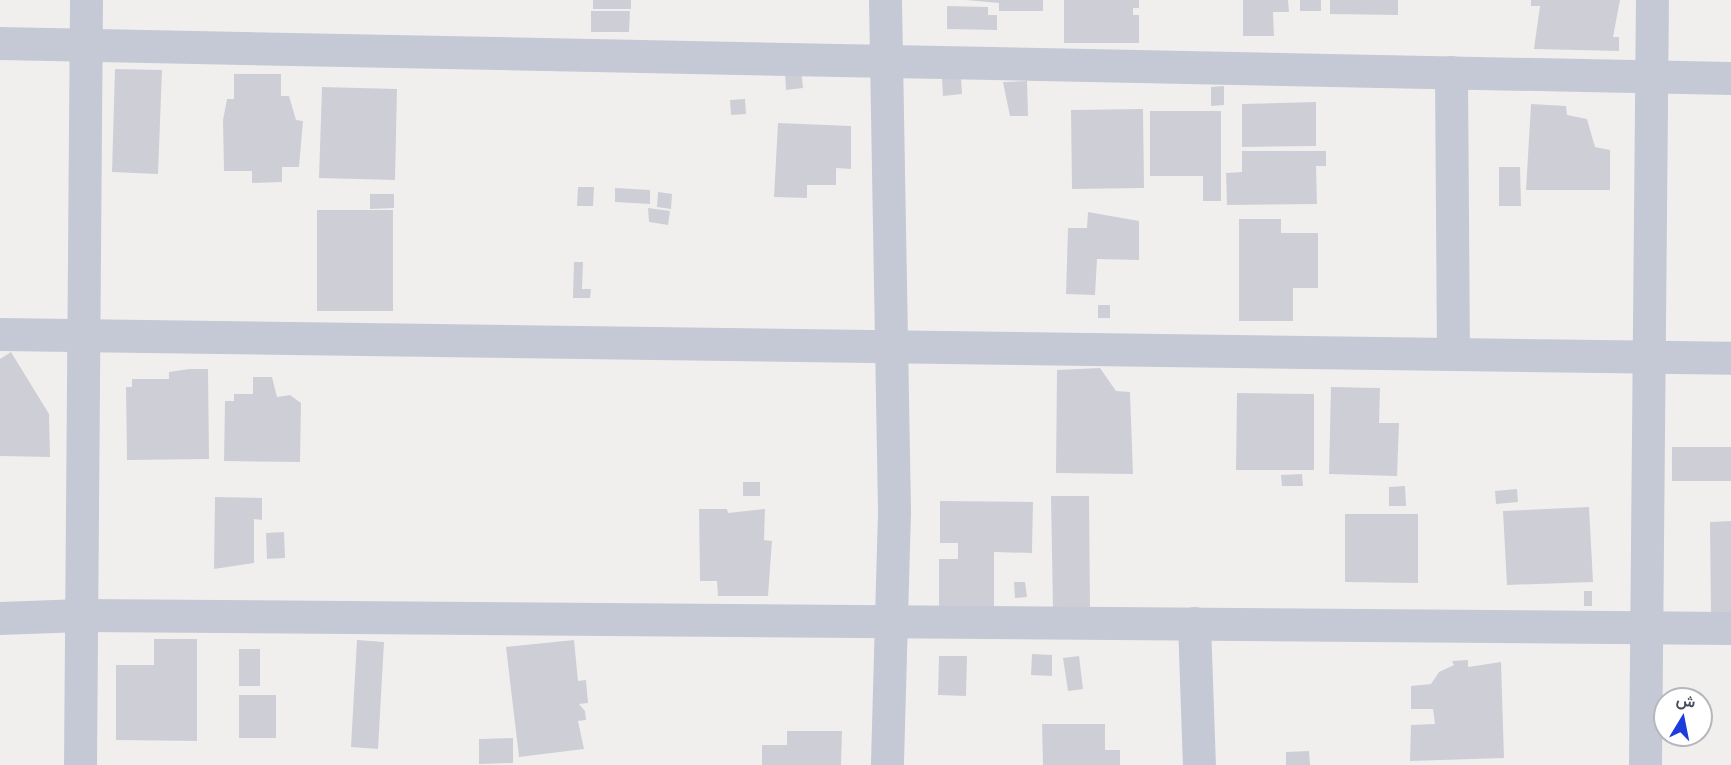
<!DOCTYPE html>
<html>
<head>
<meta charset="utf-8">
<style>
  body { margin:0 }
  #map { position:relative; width:1731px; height:765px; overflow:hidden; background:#f1efee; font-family:"Work Sans",Vazirmatn,sans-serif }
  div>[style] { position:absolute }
  .building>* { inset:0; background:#cecfd6 }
  .street>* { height:33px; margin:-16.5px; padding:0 16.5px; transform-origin:16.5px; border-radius:16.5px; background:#c5c9d5 }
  span { translate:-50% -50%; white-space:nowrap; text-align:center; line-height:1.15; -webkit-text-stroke:6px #fff; paint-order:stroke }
  .north { position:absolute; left:1653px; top:687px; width:60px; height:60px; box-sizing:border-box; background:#fff; border:2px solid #b5b7bd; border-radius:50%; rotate:10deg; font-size:16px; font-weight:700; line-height:24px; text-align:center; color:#474c5b }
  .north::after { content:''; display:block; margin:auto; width:21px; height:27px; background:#1d3cdc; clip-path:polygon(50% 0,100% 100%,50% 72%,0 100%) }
</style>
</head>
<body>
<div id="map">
  <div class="building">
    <div style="clip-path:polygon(593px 0,631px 0,631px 9px,593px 9px)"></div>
    <div style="clip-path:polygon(966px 0,1043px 0,1043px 11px,999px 11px,999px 3px)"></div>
    <div style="clip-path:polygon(1064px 0,1139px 0,1139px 8px,1133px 8px,1133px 15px,1139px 15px,1139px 43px,1064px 43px)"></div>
    <div style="clip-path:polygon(1243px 0,1288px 0,1289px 12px,1273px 12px,1274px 36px,1243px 36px)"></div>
    <div style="clip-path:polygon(1300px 0,1321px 0,1321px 11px,1300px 11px)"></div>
    <div style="clip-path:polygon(1330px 0,1398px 0,1398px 15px,1330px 14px)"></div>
    <div style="clip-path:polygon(1531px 0,1620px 0,1613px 37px,1619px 37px,1619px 51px,1534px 49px,1540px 6px,1531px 6px)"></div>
    <div style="clip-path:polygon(947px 6px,988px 7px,988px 15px,997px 15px,997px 30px,947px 29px)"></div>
    <div style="clip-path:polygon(591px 11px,630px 11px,629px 32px,591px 32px)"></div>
    <div style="clip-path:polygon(115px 69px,162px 70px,158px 174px,112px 172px)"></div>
    <div style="clip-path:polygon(801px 69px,803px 88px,786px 90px,785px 71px)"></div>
    <div style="clip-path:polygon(234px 74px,281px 74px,281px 96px,289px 96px,296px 120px,303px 121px,299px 167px,282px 167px,282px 182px,252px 183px,252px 171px,224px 171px,223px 120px,227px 99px,234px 99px)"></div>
    <div style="clip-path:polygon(961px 78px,962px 94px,943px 96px,942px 79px)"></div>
    <div style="clip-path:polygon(1027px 81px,1028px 116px,1010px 116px,1003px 82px)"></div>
    <div style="clip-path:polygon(1224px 86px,1224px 105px,1211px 106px,1211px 87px)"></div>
    <div style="clip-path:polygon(322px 87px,397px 89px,395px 180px,319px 178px)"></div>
    <div style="clip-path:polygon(745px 99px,746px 114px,731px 115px,730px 100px)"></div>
    <div style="clip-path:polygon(1316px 102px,1316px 146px,1242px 147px,1242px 104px)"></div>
    <div style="clip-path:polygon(1531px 104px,1566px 106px,1567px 115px,1587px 119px,1595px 147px,1610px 150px,1610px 190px,1526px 190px)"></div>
    <div style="clip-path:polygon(1143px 109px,1144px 188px,1072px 189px,1071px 110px)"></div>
    <div style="clip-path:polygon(1150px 111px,1221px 111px,1221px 201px,1203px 201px,1203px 176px,1150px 176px)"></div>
    <div style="clip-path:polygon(778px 123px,851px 126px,851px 169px,836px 168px,836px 185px,807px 185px,807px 198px,774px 197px)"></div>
    <div style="clip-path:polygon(1242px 151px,1326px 151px,1326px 166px,1316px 166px,1317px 204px,1227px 205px,1226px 173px,1242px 172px)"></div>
    <div style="clip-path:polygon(1499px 167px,1520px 167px,1521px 206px,1499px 206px)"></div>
    <div style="clip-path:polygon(578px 187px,594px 187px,593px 206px,577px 206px)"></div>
    <div style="clip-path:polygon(615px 188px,650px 190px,650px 204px,615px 202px)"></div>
    <div style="clip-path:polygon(658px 192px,672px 194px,671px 209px,657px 207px)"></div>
    <div style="clip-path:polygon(370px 194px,394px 194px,394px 208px,370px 209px)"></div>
    <div style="clip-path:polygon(648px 208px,670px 211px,668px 225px,649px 222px)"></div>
    <div style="clip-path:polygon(317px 210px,393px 210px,393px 311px,317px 311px)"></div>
    <div style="clip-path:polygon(1088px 212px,1139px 221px,1139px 260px,1097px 259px,1095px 295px,1066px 294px,1068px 228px,1087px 228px)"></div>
    <div style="clip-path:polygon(1239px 219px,1281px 219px,1281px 233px,1318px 233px,1318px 288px,1293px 288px,1293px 321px,1239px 321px)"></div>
    <div style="clip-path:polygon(574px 262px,583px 262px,582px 289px,591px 289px,590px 298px,573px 298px)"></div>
    <div style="clip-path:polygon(1098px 305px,1110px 305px,1110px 318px,1098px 318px)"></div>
    <div style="clip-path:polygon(11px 352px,49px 414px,50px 457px,0 456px,0 359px)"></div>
    <div style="clip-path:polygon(1100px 368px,1116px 391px,1130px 392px,1133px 474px,1056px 473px,1057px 370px)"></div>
    <div style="clip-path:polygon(189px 369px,208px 369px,209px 459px,127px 460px,126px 387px,132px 387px,132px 379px,169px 379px,169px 372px)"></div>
    <div style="clip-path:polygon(253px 377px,272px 377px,277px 397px,290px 395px,301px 403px,300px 462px,224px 461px,225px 401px,234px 401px,234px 394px,253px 394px)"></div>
    <div style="clip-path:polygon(1331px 387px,1380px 388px,1379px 423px,1399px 423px,1397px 476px,1329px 474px)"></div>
    <div style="clip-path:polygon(1237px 393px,1314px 394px,1314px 470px,1236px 470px)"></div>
    <div style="clip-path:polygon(1672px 447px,1731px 447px,1731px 481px,1672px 481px)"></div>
    <div style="clip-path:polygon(1302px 474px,1303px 486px,1282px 486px,1281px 475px)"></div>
    <div style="clip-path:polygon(743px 482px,760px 482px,760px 496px,743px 496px)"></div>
    <div style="clip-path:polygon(1405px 486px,1406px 506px,1389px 506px,1389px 487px)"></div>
    <div style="clip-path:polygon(1517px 489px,1518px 502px,1496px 504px,1495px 491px)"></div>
    <div style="clip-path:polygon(1051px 496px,1089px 496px,1090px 609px,1053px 609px)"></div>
    <div style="clip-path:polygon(215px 497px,262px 498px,262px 520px,254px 519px,254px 563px,214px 569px)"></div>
    <div style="clip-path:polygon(940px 501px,1033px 502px,1032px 553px,994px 552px,994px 607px,939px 606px,939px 559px,958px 559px,958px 543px,940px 543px)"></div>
    <div style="clip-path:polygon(1589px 507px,1593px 582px,1507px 585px,1503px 511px)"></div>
    <div style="clip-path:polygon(699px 509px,727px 509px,728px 513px,765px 509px,764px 540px,772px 541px,768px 596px,718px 596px,717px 581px,700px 581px)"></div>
    <div style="clip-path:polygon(1345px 514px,1418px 514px,1418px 583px,1345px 582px)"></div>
    <div style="clip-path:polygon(1731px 521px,1731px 617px,1711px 617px,1710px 522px)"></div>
    <div style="clip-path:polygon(284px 532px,285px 558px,267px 559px,266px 533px)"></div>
    <div style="clip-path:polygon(1014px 582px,1025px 582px,1027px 597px,1015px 598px)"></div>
    <div style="clip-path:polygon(1584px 591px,1592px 591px,1592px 606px,1584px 606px)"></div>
    <div style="clip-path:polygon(154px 639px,197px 639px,197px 741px,116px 740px,116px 665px,154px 665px)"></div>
    <div style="clip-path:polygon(357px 640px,384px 642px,378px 749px,351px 747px)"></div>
    <div style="clip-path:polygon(574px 640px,578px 681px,586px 680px,588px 703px,579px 704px,585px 711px,586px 720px,578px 721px,584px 749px,519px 757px,506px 647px)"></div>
    <div style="clip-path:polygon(239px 649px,260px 649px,260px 686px,239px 686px)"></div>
    <div style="clip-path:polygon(1032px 654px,1052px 655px,1052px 676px,1031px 675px)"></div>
    <div style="clip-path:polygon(939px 656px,967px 656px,966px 696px,938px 695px)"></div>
    <div style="clip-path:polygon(1079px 656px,1083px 689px,1068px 691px,1063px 658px)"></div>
    <div style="clip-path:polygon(1468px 660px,1468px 667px,1501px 662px,1504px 758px,1410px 761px,1411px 725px,1435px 724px,1433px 709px,1411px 709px,1411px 686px,1431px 684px,1439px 672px,1454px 665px,1452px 661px)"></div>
    <div style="clip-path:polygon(239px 695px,276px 695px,276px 738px,239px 738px)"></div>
    <div style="clip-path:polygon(1042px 724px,1105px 724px,1105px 750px,1120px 750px,1120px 765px,1043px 765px)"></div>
    <div style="clip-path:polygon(787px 731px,842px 731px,841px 765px,762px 765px,762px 745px,787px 745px)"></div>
    <div style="clip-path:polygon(513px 738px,513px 763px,479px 764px,479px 739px)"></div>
    <div style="clip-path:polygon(1309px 751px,1310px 765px,1286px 765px,1286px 752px)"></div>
  </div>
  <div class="street">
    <div style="left:885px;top:0;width:511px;rotate:88.99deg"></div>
    <div style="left:894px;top:511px;width:254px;rotate:91.6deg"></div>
    <div style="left:0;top:43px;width:1731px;rotate:1.16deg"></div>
    <div style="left:1451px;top:72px;width:282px;rotate:89.6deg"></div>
    <div style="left:0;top:334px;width:1731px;rotate:0.79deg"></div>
    <div style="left:0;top:618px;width:81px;rotate:-2.1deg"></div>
    <div style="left:81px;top:615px;width:1650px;rotate:0.45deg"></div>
    <div style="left:1194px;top:623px;width:142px;rotate:88deg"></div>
    <div style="left:80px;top:765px;width:765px;rotate:-89.55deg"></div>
    <div style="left:1645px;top:765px;width:765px;rotate:-89.48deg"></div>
  </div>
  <div class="north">ش</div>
</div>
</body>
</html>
